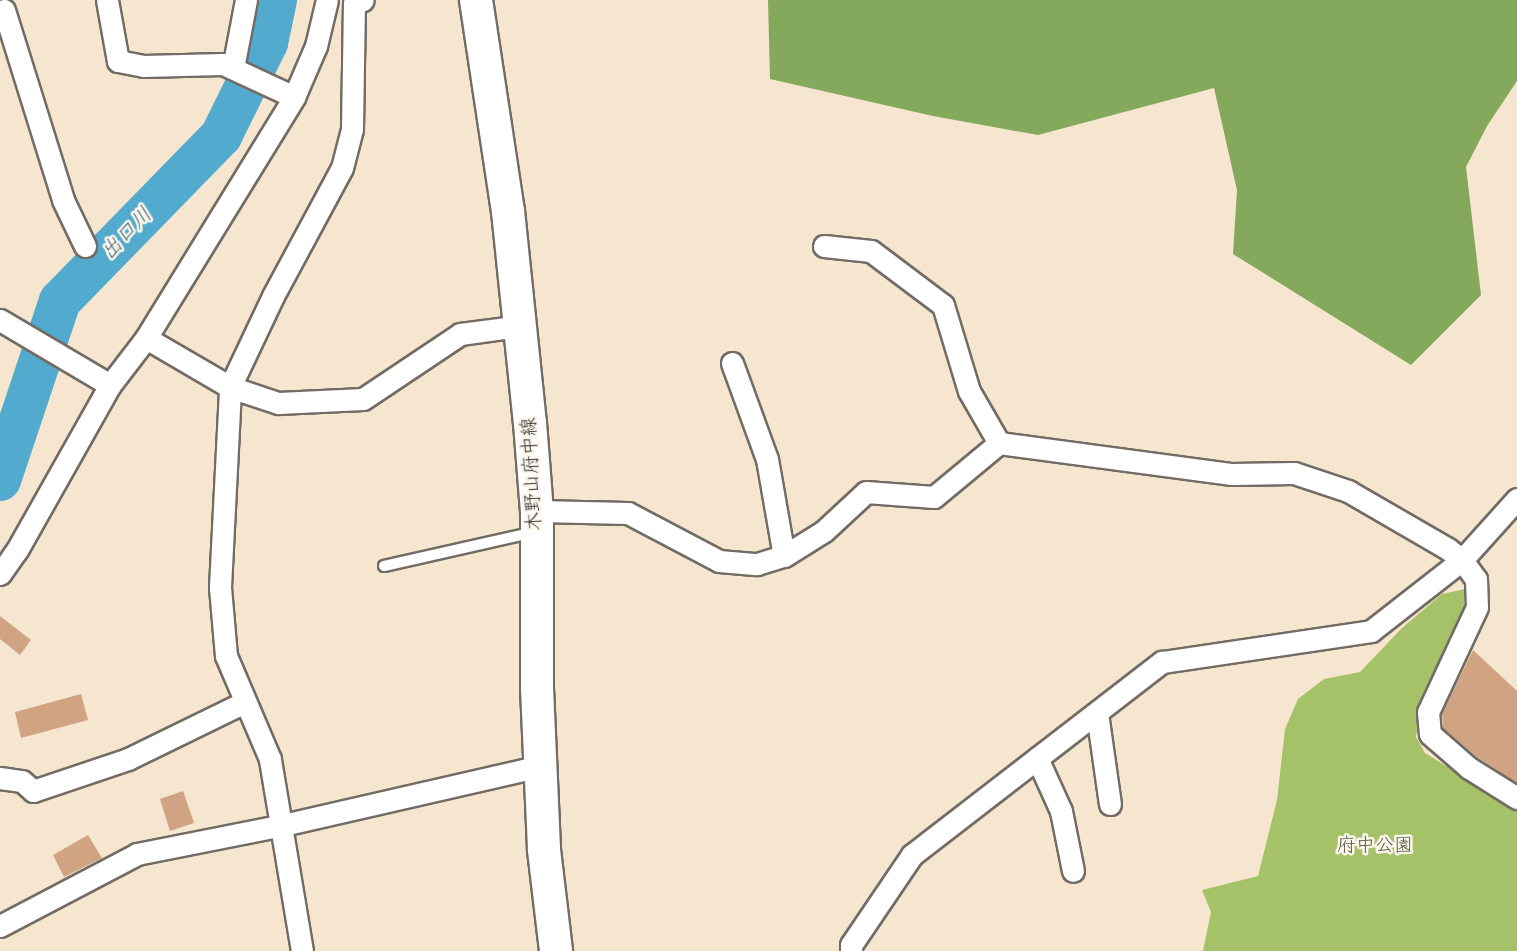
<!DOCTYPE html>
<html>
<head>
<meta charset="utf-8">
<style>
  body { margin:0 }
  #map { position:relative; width:1517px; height:951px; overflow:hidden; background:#f6e6cf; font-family:"Comic Neue","Klee One",sans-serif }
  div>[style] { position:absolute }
  .green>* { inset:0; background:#a6c268 }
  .forest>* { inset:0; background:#84a85c }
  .river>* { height:42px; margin:-21px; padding:0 21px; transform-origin:21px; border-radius:21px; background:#52aacf }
  .building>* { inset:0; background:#d0a383 }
  .roads { filter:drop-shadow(2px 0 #726c64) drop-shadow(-2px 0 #726c64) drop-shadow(0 2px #726c64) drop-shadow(0 -2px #726c64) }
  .lane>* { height:10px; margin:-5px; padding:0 5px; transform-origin:5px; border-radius:5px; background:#fff }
  .street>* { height:21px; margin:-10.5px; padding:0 10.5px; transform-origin:10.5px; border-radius:10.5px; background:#fff }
  .secondary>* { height:32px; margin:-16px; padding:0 16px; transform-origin:16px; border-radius:16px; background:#fff }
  span { translate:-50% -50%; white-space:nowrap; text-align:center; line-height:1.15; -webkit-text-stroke:5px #fbf7ec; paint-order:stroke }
  .street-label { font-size:19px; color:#2b2b2b }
  .park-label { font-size:19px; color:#50583d }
  .water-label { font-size:21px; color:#3b5e6d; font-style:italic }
</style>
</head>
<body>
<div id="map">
  <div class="green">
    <div style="clip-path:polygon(1465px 589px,1464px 610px,1422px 696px,1416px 737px,1425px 753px,1517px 810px,1517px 951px,1203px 951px,1211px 912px,1202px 890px,1258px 876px,1277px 800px,1285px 729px,1298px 699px,1324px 679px,1360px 672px,1402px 628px,1442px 594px)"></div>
  </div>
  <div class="forest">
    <div style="clip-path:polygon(768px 0,1517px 0,1517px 81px,1487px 126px,1466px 167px,1481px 295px,1411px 365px,1233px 254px,1237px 190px,1214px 88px,1038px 135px,933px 116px,770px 79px)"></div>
  </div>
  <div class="river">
    <div style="left:0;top:480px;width:189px;rotate:-71.5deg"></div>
    <div style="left:60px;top:301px;width:231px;rotate:-45.7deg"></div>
    <div style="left:221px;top:136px;width:104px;rotate:-63.7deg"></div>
    <div style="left:267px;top:43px;width:44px;rotate:-78.2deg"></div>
  </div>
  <div class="building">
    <div style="clip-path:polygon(0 616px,31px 640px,20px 655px,0 639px)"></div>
    <div style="clip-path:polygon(1473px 650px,1517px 691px,1517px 783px,1477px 757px,1443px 728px,1442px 714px)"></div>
    <div style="clip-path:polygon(81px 694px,88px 720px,21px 738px,15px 712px)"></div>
    <div style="clip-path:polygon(183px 791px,194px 823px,170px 831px,160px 799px)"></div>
    <div style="clip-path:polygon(88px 835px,102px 858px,64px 877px,53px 855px)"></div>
  </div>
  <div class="roads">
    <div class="lane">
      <div style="left:384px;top:566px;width:155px;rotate:-12.7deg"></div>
    </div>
    <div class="street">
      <div style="left:107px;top:0;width:62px;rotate:79.8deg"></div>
      <div style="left:118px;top:61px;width:25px;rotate:11deg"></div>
      <div style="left:143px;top:66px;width:80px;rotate:-1.4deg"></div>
      <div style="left:223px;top:64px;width:78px;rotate:24.9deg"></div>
      <div style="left:4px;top:10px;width:199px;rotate:72.7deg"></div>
      <div style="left:63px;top:200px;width:51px;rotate:64.4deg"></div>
      <div style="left:233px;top:68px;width:69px;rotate:-79.2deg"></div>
      <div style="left:824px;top:246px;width:47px;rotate:6.1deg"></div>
      <div style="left:871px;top:251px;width:90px;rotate:36.9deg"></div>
      <div style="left:943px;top:305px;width:90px;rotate:73.2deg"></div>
      <div style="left:969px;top:391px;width:60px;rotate:60deg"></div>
      <div style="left:0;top:320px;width:128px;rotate:30.6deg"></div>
      <div style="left:146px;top:338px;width:97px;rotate:30.3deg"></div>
      <div style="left:230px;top:387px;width:51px;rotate:18.4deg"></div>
      <div style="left:278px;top:403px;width:85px;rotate:-2.7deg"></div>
      <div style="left:363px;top:399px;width:117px;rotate:-33.8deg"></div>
      <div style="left:460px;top:334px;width:61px;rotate:-7.6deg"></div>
      <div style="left:732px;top:363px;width:102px;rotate:70deg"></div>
      <div style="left:767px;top:459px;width:98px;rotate:80.1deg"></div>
      <div style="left:537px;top:511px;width:91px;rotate:1.3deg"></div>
      <div style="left:628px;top:513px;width:103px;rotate:27.8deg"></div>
      <div style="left:719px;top:561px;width:38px;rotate:5deg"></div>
      <div style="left:757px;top:564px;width:28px;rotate:-17deg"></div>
      <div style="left:784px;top:556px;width:47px;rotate:-32deg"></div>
      <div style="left:824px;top:531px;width:57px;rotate:-42.9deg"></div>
      <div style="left:866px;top:492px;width:68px;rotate:4.2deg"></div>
      <div style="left:934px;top:497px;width:85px;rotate:-39.7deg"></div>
      <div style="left:999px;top:443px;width:235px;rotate:7.6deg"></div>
      <div style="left:1232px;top:474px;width:62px;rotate:-0.9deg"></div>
      <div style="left:1294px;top:473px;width:57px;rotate:18.4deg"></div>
      <div style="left:1348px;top:491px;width:116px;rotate:30.1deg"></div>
      <div style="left:1448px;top:549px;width:18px;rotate:38deg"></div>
      <div style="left:1462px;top:560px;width:24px;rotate:54deg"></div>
      <div style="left:1476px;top:579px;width:28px;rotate:88deg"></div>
      <div style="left:1477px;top:607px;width:116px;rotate:115deg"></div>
      <div style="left:1428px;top:712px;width:22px;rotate:85deg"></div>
      <div style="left:1430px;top:734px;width:52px;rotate:41.1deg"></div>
      <div style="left:1469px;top:768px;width:57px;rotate:32deg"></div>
      <div style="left:0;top:574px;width:29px;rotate:-55deg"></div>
      <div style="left:17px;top:550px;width:189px;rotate:-60.6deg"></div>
      <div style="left:110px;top:385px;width:59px;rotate:-52.5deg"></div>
      <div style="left:146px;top:338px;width:283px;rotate:-58.4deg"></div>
      <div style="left:294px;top:97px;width:56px;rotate:-66.7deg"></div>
      <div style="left:316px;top:46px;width:47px;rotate:-76.6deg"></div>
      <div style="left:1097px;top:713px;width:92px;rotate:81.9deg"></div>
      <div style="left:1037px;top:758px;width:58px;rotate:65.6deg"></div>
      <div style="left:1061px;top:811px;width:61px;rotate:78.7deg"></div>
      <div style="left:0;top:778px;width:22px;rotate:8deg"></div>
      <div style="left:22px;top:781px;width:15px;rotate:42deg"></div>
      <div style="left:33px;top:791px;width:100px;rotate:-18.6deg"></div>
      <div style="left:128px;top:759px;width:130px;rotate:-26deg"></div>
      <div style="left:0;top:926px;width:155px;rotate:-27.7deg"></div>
      <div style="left:137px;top:854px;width:145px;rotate:-11.2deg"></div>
      <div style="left:279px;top:826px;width:268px;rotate:-12.9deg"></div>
      <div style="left:302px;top:951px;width:195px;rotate:-99.5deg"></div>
      <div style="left:270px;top:759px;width:112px;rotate:-113.1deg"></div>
      <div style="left:226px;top:656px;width:69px;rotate:-95deg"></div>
      <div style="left:220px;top:587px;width:200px;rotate:-87.1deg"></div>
      <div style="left:230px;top:387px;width:101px;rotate:-64.7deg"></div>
      <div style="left:273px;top:296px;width:145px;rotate:-61.7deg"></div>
      <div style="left:342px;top:168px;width:40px;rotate:-75.6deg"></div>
      <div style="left:352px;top:129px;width:126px;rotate:-89.1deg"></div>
      <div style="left:354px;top:3px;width:9px;rotate:-18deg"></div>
      <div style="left:851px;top:951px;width:6px;rotate:-90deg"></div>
      <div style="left:851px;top:945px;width:109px;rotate:-55.9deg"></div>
      <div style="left:912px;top:855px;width:316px;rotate:-37.7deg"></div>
      <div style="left:1162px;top:662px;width:211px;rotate:-8.4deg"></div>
      <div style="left:1371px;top:631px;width:115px;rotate:-38deg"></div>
      <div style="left:1462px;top:560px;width:82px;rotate:-48deg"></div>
    </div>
    <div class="secondary">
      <div style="left:476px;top:0;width:213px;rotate:81.4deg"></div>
      <div style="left:508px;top:211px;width:213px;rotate:84.1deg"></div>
      <div style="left:530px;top:423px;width:88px;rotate:85.5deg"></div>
      <div style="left:537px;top:511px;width:177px;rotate:90deg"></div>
      <div style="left:537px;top:688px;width:162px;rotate:87.5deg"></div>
      <div style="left:544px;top:850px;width:102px;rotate:83.2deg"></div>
    </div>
  </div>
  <div class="street-label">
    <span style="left:532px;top:474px;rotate:-93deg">木野山府中線</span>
  </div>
  <div class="park-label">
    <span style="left:1375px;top:846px">府中公園</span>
  </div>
  <div class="water-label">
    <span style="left:126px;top:233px;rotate:-46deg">出口川</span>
  </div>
</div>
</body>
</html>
